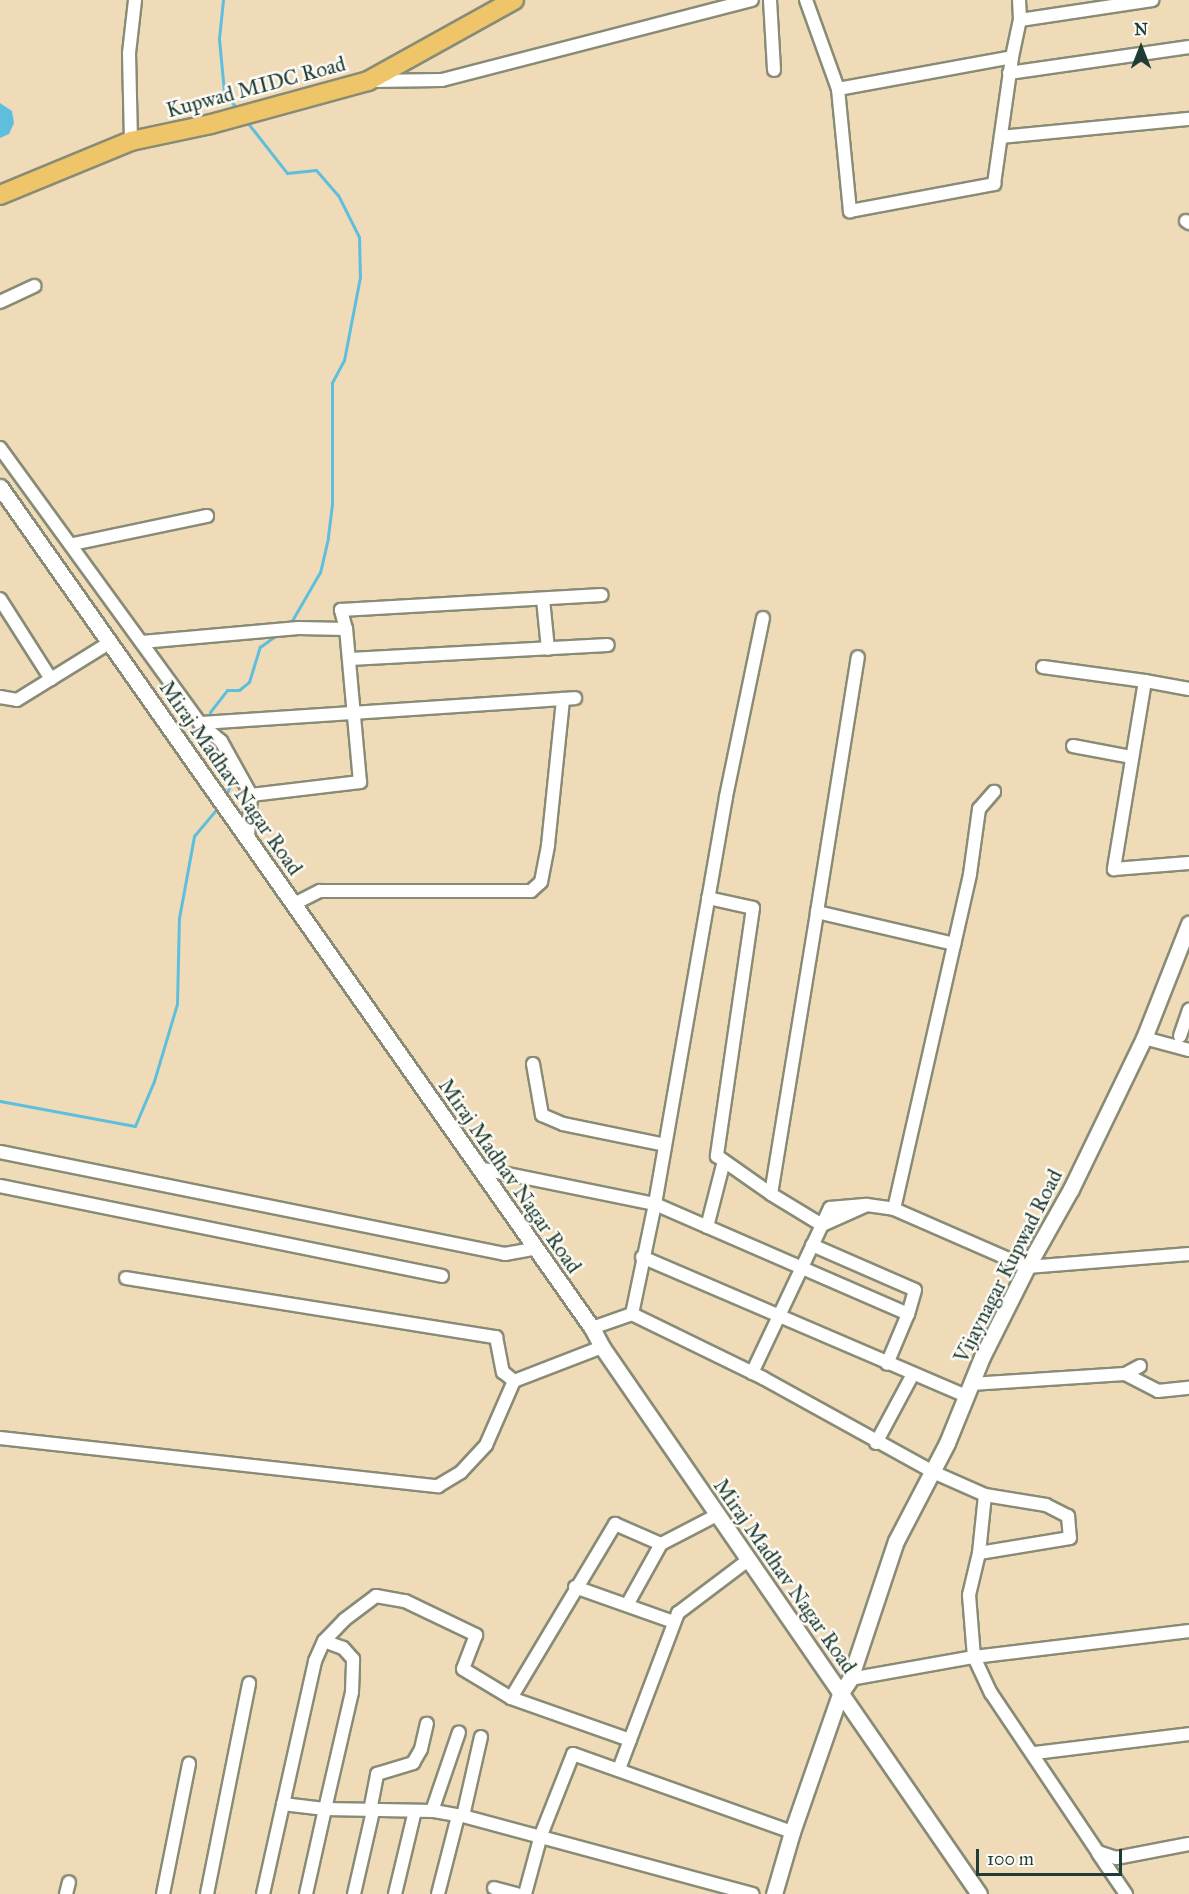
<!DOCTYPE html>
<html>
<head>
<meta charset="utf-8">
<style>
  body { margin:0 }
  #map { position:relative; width:1189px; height:1894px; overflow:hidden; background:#f0dbb9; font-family:"IM FELL Great Primer",serif }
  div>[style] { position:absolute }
  .water>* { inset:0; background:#5ebfdd }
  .stream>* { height:3px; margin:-1.5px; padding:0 1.5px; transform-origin:1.5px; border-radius:1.5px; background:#5ebfdd }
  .roads { filter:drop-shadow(2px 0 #888c76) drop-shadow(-2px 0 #888c76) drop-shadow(0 2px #888c76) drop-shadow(0 -2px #888c76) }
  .minor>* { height:12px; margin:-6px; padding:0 6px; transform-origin:6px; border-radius:6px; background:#fff }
  .tertiary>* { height:15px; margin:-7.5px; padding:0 7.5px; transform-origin:7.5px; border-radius:7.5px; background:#fff }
  .primary>* { height:18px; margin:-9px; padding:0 9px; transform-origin:9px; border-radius:9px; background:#eec569 }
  span { translate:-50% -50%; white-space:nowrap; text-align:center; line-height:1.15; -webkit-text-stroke:5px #fdfcf7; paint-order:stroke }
  .street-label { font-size:21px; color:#1f3d34 }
  .north { position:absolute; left:1111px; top:18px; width:60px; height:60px; -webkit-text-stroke:4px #fdfcf7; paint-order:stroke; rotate:0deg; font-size:16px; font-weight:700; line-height:24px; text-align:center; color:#1f3d34 }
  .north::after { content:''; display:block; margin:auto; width:21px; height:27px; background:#1f3d34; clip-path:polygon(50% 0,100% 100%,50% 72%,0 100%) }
  .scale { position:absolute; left:976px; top:1849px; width:146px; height:27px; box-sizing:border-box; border:3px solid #1f3d34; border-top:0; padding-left:8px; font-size:18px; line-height:21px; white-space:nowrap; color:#1f3d34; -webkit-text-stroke:4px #fdfcf7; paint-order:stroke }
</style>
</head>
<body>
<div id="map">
  <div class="water">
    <div style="clip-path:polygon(0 103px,12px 111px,14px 123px,9px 134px,0 138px)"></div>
  </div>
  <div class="stream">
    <div style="left:223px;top:0;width:39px;rotate:96deg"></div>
    <div style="left:219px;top:39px;width:53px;rotate:84.6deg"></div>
    <div style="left:224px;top:92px;width:23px;rotate:52deg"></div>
    <div style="left:247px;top:122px;width:65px;rotate:51.9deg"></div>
    <div style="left:287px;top:173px;width:29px;rotate:-6deg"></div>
    <div style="left:316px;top:170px;width:33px;rotate:49deg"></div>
    <div style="left:338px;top:195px;width:47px;rotate:63.4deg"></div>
    <div style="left:359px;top:237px;width:40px;rotate:88.6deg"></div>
    <div style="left:360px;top:277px;width:85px;rotate:100.9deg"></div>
    <div style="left:344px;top:360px;width:26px;rotate:118deg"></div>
    <div style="left:332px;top:383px;width:121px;rotate:90deg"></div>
    <div style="left:332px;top:504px;width:34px;rotate:97deg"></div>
    <div style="left:328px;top:538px;width:35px;rotate:103deg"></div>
    <div style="left:320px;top:572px;width:60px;rotate:120deg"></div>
    <div style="left:211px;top:718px;width:6px;rotate:-99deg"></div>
    <div style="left:210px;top:712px;width:28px;rotate:-52deg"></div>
    <div style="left:227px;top:690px;width:12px"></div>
    <div style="left:239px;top:690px;width:13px;rotate:-39deg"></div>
    <div style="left:249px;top:682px;width:37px;rotate:-73deg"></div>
    <div style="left:260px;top:647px;width:22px;rotate:-36deg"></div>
    <div style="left:217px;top:745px;width:42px;rotate:72deg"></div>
    <div style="left:230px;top:785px;width:14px;rotate:111deg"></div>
    <div style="left:0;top:1101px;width:137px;rotate:10.5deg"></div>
    <div style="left:135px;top:1126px;width:49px;rotate:-67.1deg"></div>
    <div style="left:154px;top:1081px;width:80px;rotate:-73.4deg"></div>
    <div style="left:177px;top:1004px;width:86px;rotate:-88.7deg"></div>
    <div style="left:179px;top:918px;width:83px;rotate:-79.6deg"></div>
    <div style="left:194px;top:836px;width:39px;rotate:-50deg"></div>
  </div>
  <div class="roads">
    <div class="minor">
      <div style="left:770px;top:0;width:70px;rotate:86.7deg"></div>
      <div style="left:806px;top:0;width:95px;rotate:70.2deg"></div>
      <div style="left:838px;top:89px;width:177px;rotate:-10.4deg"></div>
      <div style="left:1012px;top:57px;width:38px;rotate:-78deg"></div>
      <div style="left:1019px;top:0;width:20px;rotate:87deg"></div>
      <div style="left:1020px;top:20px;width:134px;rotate:-8.6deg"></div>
      <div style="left:1009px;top:73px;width:182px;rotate:-8.2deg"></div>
      <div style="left:371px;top:81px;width:71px;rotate:-0.8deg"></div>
      <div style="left:442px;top:80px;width:320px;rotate:-14.5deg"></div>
      <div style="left:838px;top:89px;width:123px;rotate:84.4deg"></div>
      <div style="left:850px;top:211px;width:147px;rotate:-10.6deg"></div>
      <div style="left:994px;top:184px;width:128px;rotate:-81.9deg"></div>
      <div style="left:1001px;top:137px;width:189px;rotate:-5.5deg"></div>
      <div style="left:131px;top:141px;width:88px;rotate:-91.3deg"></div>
      <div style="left:129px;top:53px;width:53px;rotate:-83.5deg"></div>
      <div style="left:1186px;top:221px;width:4px;rotate:34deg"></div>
      <div style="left:0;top:302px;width:38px;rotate:-25deg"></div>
      <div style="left:0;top:448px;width:340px;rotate:54deg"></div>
      <div style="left:200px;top:723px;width:28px;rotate:41deg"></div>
      <div style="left:221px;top:741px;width:62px;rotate:60.9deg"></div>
      <div style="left:251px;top:795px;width:42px;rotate:94.1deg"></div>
      <div style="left:73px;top:544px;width:137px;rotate:-11.8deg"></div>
      <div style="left:0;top:599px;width:95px;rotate:57.5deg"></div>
      <div style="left:543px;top:599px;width:50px;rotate:84.3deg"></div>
      <div style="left:763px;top:618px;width:183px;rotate:101.7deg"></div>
      <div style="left:726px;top:797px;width:413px;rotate:99.9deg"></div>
      <div style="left:655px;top:1204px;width:276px;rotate:23.5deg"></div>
      <div style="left:908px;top:1314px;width:54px;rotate:112.8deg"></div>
      <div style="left:142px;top:642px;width:157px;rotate:-5.1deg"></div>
      <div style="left:298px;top:628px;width:48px;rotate:1.2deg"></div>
      <div style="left:346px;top:629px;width:20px;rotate:-105deg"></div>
      <div style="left:341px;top:610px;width:261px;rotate:-3.3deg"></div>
      <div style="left:350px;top:659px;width:258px;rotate:-3.1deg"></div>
      <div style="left:1043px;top:667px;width:103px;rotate:7.8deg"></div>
      <div style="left:1189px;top:689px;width:45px;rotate:-169.7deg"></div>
      <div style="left:1145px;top:681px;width:191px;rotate:99.4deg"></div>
      <div style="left:1114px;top:869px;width:75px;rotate:-4.6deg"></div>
      <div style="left:0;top:697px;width:17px;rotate:10deg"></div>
      <div style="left:17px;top:700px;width:108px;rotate:-31.8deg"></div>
      <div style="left:200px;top:723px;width:376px;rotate:-3.8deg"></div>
      <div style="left:1073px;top:746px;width:60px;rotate:10.6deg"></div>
      <div style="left:251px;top:795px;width:110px;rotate:-6.8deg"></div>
      <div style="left:360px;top:782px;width:154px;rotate:-95.2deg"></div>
      <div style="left:708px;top:898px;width:46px;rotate:12.5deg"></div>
      <div style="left:753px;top:908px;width:251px;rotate:98.3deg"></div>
      <div style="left:717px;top:1156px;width:66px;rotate:35.1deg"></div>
      <div style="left:294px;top:904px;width:29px;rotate:-27deg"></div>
      <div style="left:320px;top:891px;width:211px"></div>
      <div style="left:531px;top:891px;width:13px;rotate:-42deg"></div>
      <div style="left:541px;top:882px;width:38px;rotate:-79deg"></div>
      <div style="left:548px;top:845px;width:147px;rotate:-84.1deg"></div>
      <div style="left:817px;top:912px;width:258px;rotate:-80.9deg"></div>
      <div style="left:1180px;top:1036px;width:28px;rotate:-71deg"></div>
      <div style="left:1144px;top:1038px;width:47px;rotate:14.9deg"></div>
      <div style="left:533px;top:1064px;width:52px;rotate:80deg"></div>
      <div style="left:542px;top:1115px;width:23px;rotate:23deg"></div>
      <div style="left:563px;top:1124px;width:104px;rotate:11.6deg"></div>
      <div style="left:0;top:1152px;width:515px;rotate:11.42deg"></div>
      <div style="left:505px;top:1254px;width:29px;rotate:-10deg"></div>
      <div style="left:478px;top:1168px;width:181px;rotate:11.5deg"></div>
      <div style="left:655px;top:1204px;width:112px;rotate:101.8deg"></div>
      <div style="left:632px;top:1314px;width:42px;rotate:160.7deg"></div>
      <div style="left:0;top:1186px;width:451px;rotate:11.5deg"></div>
      <div style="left:867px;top:1205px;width:49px;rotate:156deg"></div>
      <div style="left:822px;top:1225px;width:19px;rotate:-65deg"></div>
      <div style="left:830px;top:1208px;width:37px;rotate:-5deg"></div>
      <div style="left:867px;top:1205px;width:27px;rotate:8deg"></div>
      <div style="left:894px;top:1209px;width:145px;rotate:23.6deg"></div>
      <div style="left:1027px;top:1267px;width:163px;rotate:-4.6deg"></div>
      <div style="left:894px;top:1209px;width:344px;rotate:-77.2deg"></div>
      <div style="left:970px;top:874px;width:66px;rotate:-82.1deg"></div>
      <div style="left:979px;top:809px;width:23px;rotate:-49deg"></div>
      <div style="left:707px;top:1227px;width:68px;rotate:-75.6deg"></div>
      <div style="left:812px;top:1245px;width:112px;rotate:23.6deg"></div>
      <div style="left:915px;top:1290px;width:25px;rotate:106deg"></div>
      <div style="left:642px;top:1257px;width:353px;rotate:23.2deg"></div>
      <div style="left:126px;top:1278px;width:375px;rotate:9.1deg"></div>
      <div style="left:496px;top:1337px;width:36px;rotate:79deg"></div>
      <div style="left:503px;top:1372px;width:14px;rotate:39deg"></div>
      <div style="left:632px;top:1314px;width:146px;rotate:26deg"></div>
      <div style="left:763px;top:1378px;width:194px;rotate:28.9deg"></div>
      <div style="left:933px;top:1472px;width:57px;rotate:23.9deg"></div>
      <div style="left:985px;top:1495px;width:62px;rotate:9.3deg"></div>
      <div style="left:1046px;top:1505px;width:25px;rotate:27deg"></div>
      <div style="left:1068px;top:1516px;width:22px;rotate:85deg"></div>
      <div style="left:1070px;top:1538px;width:92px;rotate:170.6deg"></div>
      <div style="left:752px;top:1373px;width:164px;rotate:-64.7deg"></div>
      <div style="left:822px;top:1225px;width:60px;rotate:-148.7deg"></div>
      <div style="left:771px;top:1194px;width:286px;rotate:-80.7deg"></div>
      <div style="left:817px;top:912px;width:141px;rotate:13.1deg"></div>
      <div style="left:1125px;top:1374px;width:37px;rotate:27deg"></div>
      <div style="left:1158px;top:1391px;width:31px;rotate:-6deg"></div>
      <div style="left:971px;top:1384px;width:154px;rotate:-3.7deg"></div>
      <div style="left:1125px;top:1374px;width:17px;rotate:-28deg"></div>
      <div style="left:0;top:1438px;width:441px;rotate:6.3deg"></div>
      <div style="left:438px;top:1486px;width:27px;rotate:-31deg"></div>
      <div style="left:461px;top:1472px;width:37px;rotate:-47deg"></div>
      <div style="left:486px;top:1445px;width:70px;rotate:-66.4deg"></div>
      <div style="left:514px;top:1381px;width:94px;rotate:-21.1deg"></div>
      <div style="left:876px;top:1443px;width:78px;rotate:-61.8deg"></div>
      <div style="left:985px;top:1495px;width:58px;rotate:95.9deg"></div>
      <div style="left:979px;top:1553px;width:43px;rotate:103.4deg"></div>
      <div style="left:969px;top:1595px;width:62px;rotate:85.4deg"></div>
      <div style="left:974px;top:1657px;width:40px;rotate:65deg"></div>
      <div style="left:991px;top:1693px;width:192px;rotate:56.1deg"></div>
      <div style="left:1098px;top:1852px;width:19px;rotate:18deg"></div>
      <div style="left:1116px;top:1858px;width:74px;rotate:-10.9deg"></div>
      <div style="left:575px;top:1587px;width:105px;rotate:19.5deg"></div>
      <div style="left:627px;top:1605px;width:70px;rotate:-60.9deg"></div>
      <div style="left:850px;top:1679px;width:126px;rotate:-10.1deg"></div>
      <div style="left:974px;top:1657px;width:217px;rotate:-6.9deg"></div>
      <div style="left:630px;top:1740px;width:126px;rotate:-160.6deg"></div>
      <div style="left:511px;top:1698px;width:203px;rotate:-59.1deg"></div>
      <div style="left:615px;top:1524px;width:50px;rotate:23.5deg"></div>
      <div style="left:661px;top:1544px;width:63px;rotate:-27.4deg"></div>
      <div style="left:1035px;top:1753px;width:155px;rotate:-7deg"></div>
      <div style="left:619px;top:1769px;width:167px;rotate:-69.3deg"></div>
      <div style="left:678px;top:1613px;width:88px;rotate:-37.1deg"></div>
      <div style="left:283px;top:1804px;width:42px;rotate:6.8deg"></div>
      <div style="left:325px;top:1809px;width:120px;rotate:-77deg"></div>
      <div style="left:352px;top:1692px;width:33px;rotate:-88deg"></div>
      <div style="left:353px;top:1659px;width:15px;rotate:-132deg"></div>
      <div style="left:343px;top:1648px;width:20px;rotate:-160deg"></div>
      <div style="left:370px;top:1811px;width:38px;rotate:-79deg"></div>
      <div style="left:377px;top:1774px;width:38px;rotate:-17deg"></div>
      <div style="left:413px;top:1763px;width:16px;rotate:-60deg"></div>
      <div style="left:421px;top:1749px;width:26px;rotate:-77deg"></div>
      <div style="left:432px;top:1811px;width:83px;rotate:-71.1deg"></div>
      <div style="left:463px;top:1816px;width:81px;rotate:-77.2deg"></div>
      <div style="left:1098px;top:1853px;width:50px;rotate:55.7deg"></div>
      <div style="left:494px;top:1888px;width:24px;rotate:15deg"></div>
      <div style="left:66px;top:1894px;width:12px;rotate:-76deg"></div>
      <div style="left:163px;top:1894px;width:133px;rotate:-78.7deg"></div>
      <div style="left:207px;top:1894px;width:215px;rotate:-78.7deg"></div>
      <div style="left:263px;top:1894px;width:239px;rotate:-77.4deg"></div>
      <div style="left:315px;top:1661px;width:22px;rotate:-66deg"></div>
      <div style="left:324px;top:1641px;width:29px;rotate:-46deg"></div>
      <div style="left:344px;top:1620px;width:40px;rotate:-37deg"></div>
      <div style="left:376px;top:1596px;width:29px;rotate:10deg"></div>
      <div style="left:405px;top:1601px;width:79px;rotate:25.6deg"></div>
      <div style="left:476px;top:1635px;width:36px;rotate:111deg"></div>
      <div style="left:463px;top:1669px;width:56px;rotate:31.1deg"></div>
      <div style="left:306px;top:1894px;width:87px;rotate:-77.4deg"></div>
      <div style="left:325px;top:1809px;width:109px;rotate:1.1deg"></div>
      <div style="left:434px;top:1811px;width:29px;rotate:10deg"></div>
      <div style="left:463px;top:1816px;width:300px;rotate:15.1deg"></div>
      <div style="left:354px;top:1894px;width:85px;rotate:-77.1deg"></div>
      <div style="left:395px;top:1894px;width:85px;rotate:-76.5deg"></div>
      <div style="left:438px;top:1894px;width:81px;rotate:-75.6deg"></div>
      <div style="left:525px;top:1894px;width:61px;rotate:-74.8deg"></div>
      <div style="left:541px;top:1835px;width:87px;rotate:-68.4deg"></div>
      <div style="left:573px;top:1754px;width:232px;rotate:19.6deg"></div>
    </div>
    <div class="tertiary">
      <div style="left:0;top:487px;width:1028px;rotate:54.86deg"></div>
      <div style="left:592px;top:1328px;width:21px;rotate:62deg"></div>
      <div style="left:602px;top:1347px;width:664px;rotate:55.42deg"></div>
      <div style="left:774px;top:1894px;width:65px;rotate:-73.8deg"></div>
      <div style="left:792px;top:1832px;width:146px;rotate:-70.8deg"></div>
      <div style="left:840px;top:1694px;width:18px;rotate:-56deg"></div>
      <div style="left:850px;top:1679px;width:145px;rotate:-71.6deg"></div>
      <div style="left:896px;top:1541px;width:110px;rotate:-62.5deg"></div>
      <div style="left:947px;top:1443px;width:93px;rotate:-67.9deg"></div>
      <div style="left:982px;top:1357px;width:101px;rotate:-63.4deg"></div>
      <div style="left:1027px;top:1267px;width:90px;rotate:-60.6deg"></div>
      <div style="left:1071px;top:1189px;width:168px;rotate:-64.2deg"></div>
      <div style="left:1144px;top:1038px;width:123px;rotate:-68.5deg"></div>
    </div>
    <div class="primary">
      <div style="left:0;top:195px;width:142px;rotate:-22.4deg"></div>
      <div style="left:131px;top:141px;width:82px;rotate:-12deg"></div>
      <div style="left:211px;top:124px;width:163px;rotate:-15.3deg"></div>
      <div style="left:368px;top:81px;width:167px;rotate:-29deg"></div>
    </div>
  </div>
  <div class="street-label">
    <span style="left:256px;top:87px;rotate:-15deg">Kupwad MIDC Road</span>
    <span style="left:231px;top:778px;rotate:55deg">Miraj Madhav Nagar Road</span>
    <span style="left:510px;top:1176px;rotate:55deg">Miraj Madhav Nagar Road</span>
    <span style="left:1008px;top:1266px;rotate:-63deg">Vijaynagar Kupwad Road</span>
    <span style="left:785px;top:1576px;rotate:55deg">Miraj Madhav Nagar Road</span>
  </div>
  <div class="north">N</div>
  <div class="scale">100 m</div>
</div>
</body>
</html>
